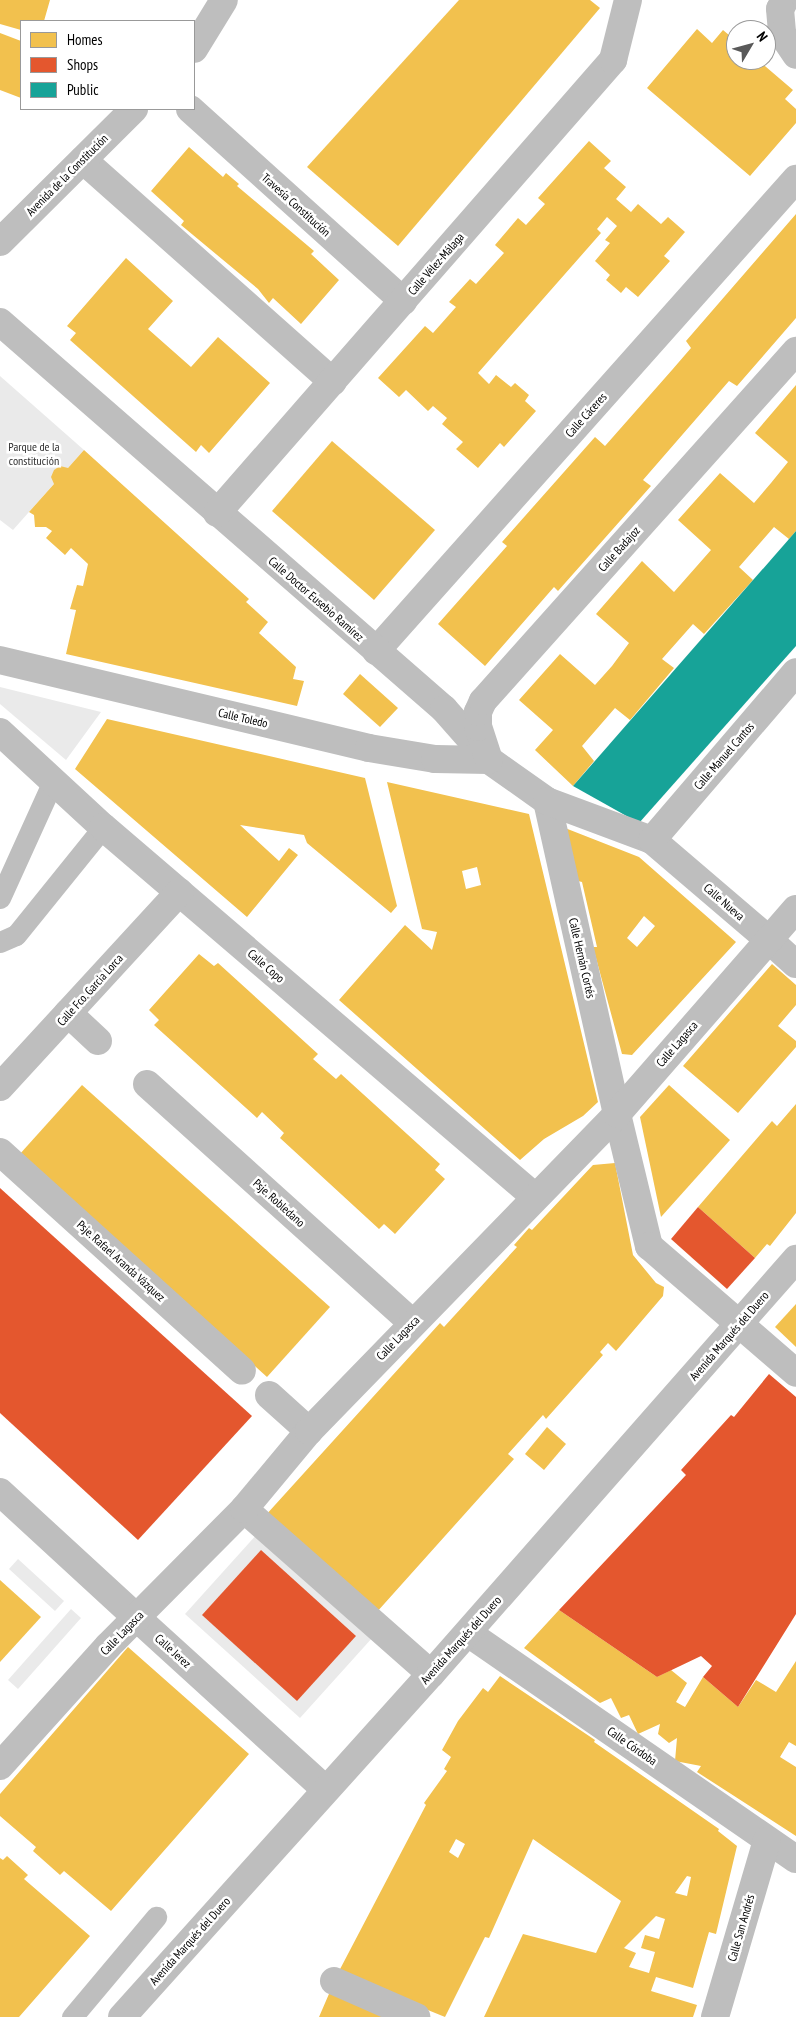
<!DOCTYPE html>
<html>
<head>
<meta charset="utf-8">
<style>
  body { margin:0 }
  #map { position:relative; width:796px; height:2017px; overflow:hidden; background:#fff; font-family:"PT Sans Narrow",sans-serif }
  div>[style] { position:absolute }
  .green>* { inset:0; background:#eaeaea }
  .homes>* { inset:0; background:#f2c14e }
  .shops>* { inset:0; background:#e4572e }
  .public>* { inset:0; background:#17a398 }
  .service>* { height:21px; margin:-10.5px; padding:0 10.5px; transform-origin:10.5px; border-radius:10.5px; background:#bebebe }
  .pedestrian>* { height:28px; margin:-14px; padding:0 14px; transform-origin:14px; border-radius:14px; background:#bebebe }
  .minor>* { height:28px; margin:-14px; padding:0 14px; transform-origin:14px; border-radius:14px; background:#bebebe }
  span { translate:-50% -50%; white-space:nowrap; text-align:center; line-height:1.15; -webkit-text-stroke:5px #fff; paint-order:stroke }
  .street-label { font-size:12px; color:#000 }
  .park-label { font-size:12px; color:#303030 }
  .legend { position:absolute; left:20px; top:20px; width:175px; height:90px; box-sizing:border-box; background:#fff; border:1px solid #999; margin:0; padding:6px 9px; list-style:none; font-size:15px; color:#000 }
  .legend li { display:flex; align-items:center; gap:10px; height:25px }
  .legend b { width:25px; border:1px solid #999 }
  .north { position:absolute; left:726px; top:20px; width:50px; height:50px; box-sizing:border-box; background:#fff; border:1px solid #999; border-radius:50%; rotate:53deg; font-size:14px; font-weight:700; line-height:20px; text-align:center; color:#000 }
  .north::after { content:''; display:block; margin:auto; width:18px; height:22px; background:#595959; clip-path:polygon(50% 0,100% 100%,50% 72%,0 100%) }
</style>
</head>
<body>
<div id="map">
  <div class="green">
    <div style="clip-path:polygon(0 376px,84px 450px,13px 530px,0 520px)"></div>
    <div style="clip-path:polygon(0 687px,101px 712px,66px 760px,0 704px)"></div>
    <div style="clip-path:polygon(258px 1533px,373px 1637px,300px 1718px,185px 1614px)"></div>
    <div style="clip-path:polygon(18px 1559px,64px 1601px,55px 1611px,9px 1569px)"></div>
    <div style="clip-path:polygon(71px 1609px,81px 1618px,18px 1689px,8px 1680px)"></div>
  </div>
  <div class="homes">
    <div style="clip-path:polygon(0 0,50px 0,44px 21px,21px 21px,21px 30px,0 24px)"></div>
    <div style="clip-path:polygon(459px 0,590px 0,600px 8px,398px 246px,307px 167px)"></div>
    <div style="clip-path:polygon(697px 29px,712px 43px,723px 30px,736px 41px,736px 60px,758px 60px,793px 90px,785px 99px,796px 109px,796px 123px,750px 176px,647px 88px)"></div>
    <div style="clip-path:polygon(0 33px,21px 41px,21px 98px,0 90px)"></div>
    <div style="clip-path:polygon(589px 141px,611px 161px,604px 168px,626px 187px,616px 199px,631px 212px,638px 204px,661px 224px,668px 217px,685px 232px,664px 256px,670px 261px,638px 297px,626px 287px,621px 293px,606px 280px,610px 275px,595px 261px,610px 243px,605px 240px,617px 226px,607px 217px,597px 229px,601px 233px,478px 373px,489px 384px,496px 375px,511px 387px,515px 383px,529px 395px,525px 401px,536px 411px,504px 447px,500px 443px,478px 468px,456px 449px,463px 442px,442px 424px,447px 418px,433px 406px,428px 411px,406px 390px,399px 397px,378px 378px,425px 326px,433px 333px,456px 307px,449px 302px,470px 279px,476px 284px,504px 253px,495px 245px,518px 218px,526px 225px,545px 204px,538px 198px)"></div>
    <div style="clip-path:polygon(189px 147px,223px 177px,226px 173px,239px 184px,237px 186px,314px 251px,311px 254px,339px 280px,301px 324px,273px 298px,269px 303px,258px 289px,181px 225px,184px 221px,151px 191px)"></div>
    <div style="clip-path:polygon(796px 214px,796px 318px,737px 386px,729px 381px,643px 480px,651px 486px,558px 591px,554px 587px,485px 666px,438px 624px,507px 546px,502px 542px,595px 437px,605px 446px,672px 370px,691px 348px,686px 341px)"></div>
    <div style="clip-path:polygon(126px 258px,173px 301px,148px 329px,191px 367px,218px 337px,270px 383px,209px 453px,201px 445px,196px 452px,70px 340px,76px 333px,67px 326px)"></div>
    <div style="clip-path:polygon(796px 385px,796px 531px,789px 539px,774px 527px,739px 567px,753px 580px,704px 634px,693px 624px,662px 659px,674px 668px,630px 720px,615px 708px,582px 746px,594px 761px,573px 786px,535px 750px,553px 730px,519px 700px,560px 654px,595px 685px,612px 666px,629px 643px,596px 614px,642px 561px,674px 592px,711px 550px,678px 520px,720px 473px,754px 503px,771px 483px,788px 462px,755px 433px)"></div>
    <div style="clip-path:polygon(332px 441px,435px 530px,374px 600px,272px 511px)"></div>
    <div style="clip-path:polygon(84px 450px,249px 599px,246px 602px,268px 622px,259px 633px,296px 667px,293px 679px,304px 681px,297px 706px,66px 654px,76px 610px,70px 609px,77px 585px,83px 586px,88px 564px,71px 548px,65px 555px,46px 538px,52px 531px,46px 527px,35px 527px,34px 515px,29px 512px,54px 484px,51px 477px,54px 470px,60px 466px,68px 468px)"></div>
    <div style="clip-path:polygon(360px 674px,398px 708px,380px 727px,343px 694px)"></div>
    <div style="clip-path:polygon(107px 719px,365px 778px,397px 906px,391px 913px,307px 843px,304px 835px,240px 825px,279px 861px,289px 848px,298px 855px,247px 917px,75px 769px)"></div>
    <div style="clip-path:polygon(evenodd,387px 782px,529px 814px,598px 1102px,583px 1116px,544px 1139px,520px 1160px,339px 1000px,405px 925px,432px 950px,437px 932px,422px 929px,387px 782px,477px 867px,481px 885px,466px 889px,462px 871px,477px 867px)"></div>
    <div style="clip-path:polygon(evenodd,565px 828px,639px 857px,736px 942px,632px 1055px,622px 1054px,593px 947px,597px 947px,582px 882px,578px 881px,565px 828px,644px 916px,655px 926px,637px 947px,627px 938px,644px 916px)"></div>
    <div style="clip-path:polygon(199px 954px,214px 966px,218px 963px,318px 1054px,313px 1059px,336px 1079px,341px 1074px,440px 1164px,435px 1170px,445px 1179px,395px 1234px,384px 1224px,379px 1229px,280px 1138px,284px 1133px,262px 1112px,257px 1118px,154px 1025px,159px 1020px,149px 1010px)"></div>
    <div style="clip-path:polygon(772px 964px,796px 985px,796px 1005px,778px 1026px,796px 1041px,796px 1047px,738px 1113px,683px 1066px)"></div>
    <div style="clip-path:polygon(82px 1085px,330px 1307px,267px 1377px,19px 1155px)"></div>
    <div style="clip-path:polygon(669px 1085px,730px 1140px,661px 1217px,640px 1117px)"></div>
    <div style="clip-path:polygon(796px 1104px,796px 1213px,770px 1246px,767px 1244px,755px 1258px,698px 1207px,772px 1121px,777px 1126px)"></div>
    <div style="clip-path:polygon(615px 1163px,633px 1255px,656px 1283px,664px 1287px,663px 1296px,616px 1351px,608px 1343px,600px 1352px,603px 1355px,546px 1419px,543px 1415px,508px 1454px,514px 1459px,376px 1613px,265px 1516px,440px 1323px,444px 1327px,517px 1247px,514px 1245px,529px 1228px,532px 1230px,593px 1165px)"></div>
    <div style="clip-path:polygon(796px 1304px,796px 1347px,775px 1327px)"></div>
    <div style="clip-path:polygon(547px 1427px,566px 1444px,544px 1470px,525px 1454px)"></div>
    <div style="clip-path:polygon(0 1580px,41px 1617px,0 1662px)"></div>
    <div style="clip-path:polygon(559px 1610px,657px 1677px,671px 1670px,687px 1683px,676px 1702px,685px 1707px,703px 1677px,738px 1707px,756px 1680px,776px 1692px,796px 1661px,796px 1746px,789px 1742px,780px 1757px,796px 1767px,796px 1836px,697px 1772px,701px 1766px,675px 1761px,677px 1738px,669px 1743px,658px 1734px,660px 1724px,638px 1734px,629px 1715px,621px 1718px,611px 1698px,600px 1703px,524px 1648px)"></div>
    <div style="clip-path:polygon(128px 1647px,249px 1754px,111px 1911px,64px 1871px,60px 1875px,33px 1851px,36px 1847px,0 1816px,0 1794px)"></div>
    <div style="clip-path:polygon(evenodd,500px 1676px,595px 1740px,594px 1742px,719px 1829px,718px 1831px,737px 1846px,716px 1934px,709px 1932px,693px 1988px,656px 1977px,651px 1991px,697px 2005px,693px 2017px,484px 2017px,523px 1934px,596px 1953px,621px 1901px,533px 1839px,489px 1938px,485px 1937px,445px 2017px,364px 1984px,406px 2017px,319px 2017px,338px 1973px,426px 1805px,424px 1803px,447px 1771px,444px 1769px,451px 1757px,442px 1750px,458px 1721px,483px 1688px,488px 1692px,500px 1676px,456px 1839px,465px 1844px,458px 1858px,449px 1852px,456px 1839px,500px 1676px,687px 1876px,691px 1877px,687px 1896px,675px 1893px,687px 1876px,500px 1676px,656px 1916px,665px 1919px,659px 1939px,645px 1935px,641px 1948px,655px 1952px,649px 1973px,629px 1967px,636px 1953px,624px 1948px,656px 1916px)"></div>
    <div style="clip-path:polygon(7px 1856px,28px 1875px,24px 1879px,90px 1936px,19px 2017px,0 2017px,0 1858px,3px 1860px)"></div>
  </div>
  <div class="shops">
    <div style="clip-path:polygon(0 1188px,252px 1416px,138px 1540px,0 1413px)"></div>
    <div style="clip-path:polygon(698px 1207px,755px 1258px,727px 1289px,671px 1239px)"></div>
    <div style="clip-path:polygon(769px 1374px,796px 1397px,796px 1614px,738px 1707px,703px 1677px,712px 1666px,701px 1656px,657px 1677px,559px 1610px,686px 1475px,681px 1470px,731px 1415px,734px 1417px)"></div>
    <div style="clip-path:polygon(261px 1550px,356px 1636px,297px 1701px,202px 1615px)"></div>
  </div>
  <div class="public">
    <div style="clip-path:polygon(796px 531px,796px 646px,639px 823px,573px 786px)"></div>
  </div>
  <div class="service">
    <div style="left:0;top:898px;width:128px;rotate:-65.6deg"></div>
    <div style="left:0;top:942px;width:17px;rotate:-24deg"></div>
    <div style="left:16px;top:935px;width:139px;rotate:-51.1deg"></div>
    <div style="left:72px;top:2017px;width:131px;rotate:-50deg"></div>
  </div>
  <div class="pedestrian">
    <div style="left:376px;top:651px;width:632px;rotate:-48.34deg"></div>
    <div style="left:547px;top:801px;width:321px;rotate:77.4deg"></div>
    <div style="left:769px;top:940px;width:36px;rotate:42deg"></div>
    <div style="left:68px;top:1013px;width:41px;rotate:43deg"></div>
    <div style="left:147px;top:1084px;width:357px;rotate:42deg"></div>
    <div style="left:0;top:1152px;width:326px;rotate:42.1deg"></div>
    <div style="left:269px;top:1395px;width:54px;rotate:42deg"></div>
    <div style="left:244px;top:1509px;width:249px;rotate:41.4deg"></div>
    <div style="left:137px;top:1618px;width:254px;rotate:42.3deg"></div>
    <div style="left:468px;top:1633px;width:398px;rotate:34.6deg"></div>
    <div style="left:334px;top:1981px;width:90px;rotate:23.7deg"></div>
    <div style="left:122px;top:2017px;width:462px;rotate:-48deg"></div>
    <div style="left:431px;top:1674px;width:553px;rotate:-48.67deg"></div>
  </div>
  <div class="minor">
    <div style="left:785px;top:0;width:10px;rotate:119deg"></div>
    <div style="left:780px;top:9px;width:25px;rotate:85deg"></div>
    <div style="left:782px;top:34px;width:25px;rotate:56deg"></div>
    <div style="left:194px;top:49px;width:57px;rotate:-58.5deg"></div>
    <div style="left:190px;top:109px;width:287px;rotate:42deg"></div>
    <div style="left:83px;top:160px;width:334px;rotate:41.6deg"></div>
    <div style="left:0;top:242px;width:189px;rotate:-44.8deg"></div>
    <div style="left:0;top:322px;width:589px;rotate:41.08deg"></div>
    <div style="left:444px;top:709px;width:68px;rotate:48.6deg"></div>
    <div style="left:489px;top:760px;width:71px;rotate:35.3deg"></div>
    <div style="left:547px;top:801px;width:112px;rotate:20.4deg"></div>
    <div style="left:652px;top:840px;width:154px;rotate:40.5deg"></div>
    <div style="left:217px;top:513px;width:602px;rotate:-48.84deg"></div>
    <div style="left:613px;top:60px;width:62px;rotate:-76deg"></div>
    <div style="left:0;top:660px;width:379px;rotate:13.4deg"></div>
    <div style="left:369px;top:748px;width:67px;rotate:9.5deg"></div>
    <div style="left:435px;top:759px;width:54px;rotate:1.1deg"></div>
    <div style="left:489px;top:760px;width:35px;rotate:-108deg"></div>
    <div style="left:478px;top:727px;width:15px;rotate:-90deg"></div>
    <div style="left:478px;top:712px;width:12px;rotate:-66deg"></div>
    <div style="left:483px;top:701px;width:470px;rotate:-48.2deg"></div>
    <div style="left:0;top:732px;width:140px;rotate:42.7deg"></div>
    <div style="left:103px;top:827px;width:569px;rotate:40.58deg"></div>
    <div style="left:652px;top:840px;width:221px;rotate:-49.4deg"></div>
    <div style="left:0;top:1087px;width:265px;rotate:-47.4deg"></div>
    <div style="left:617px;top:1114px;width:136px;rotate:76.4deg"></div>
    <div style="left:649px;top:1246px;width:194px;rotate:40.8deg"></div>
    <div style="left:0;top:1492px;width:186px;rotate:42.6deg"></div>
    <div style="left:0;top:1766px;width:161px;rotate:-48deg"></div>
    <div style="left:108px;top:1646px;width:193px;rotate:-45.2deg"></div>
    <div style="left:244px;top:1509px;width:102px;rotate:-50.2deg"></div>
    <div style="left:309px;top:1431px;width:442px;rotate:-45.8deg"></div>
    <div style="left:617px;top:1114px;width:272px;rotate:-48.9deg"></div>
    <div style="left:715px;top:2017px;width:184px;rotate:-73.6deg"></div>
  </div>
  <div class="street-label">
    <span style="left:67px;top:175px;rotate:-45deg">Avenida de la Constitución</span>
    <span style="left:296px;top:205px;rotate:42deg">Travesía Constitución</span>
    <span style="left:436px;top:264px;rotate:-49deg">Calle Vélez-Málaga</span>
    <span style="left:586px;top:415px;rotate:-48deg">Calle Cáceres</span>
    <span style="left:619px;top:549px;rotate:-48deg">Calle Badajoz</span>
    <span style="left:316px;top:599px;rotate:41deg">Calle Doctor Eusebio Ramírez</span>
    <span style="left:243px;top:718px;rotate:13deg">Calle Toledo</span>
    <span style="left:724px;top:756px;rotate:-49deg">Calle Manuel Cantos</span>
    <span style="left:724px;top:902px;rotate:41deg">Calle Nueva</span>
    <span style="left:582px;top:958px;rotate:77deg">Calle Hernán Cortés</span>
    <span style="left:266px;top:966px;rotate:41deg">Calle Copo</span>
    <span style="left:90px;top:990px;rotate:-48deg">Calle Fco. Garcia Lorca</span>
    <span style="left:677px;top:1044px;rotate:-49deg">Calle Lagasca</span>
    <span style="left:279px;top:1203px;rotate:42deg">Psje. Robledano</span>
    <span style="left:121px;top:1261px;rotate:42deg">Psje. Rafael Aranda Vázquez</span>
    <span style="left:729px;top:1336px;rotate:-49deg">Avenida Marqués del Duero</span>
    <span style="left:398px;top:1338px;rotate:-46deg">Calle Lagasca</span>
    <span style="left:122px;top:1633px;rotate:-46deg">Calle Lagasca</span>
    <span style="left:461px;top:1640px;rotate:-48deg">Avenida Marqués del Duero</span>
    <span style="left:173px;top:1651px;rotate:42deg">Calle Jerez</span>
    <span style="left:632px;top:1746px;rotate:35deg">Calle Córdoba</span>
    <span style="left:741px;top:1928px;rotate:-74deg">Calle San Andrés</span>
    <span style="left:190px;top:1941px;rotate:-48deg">Avenida Marqués del Duero</span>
  </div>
  <div class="park-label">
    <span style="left:34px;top:454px">Parque de la<br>constitución</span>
  </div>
  <ul class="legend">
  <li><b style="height:14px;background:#f2c14e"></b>Homes</li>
  <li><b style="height:14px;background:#e4572e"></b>Shops</li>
  <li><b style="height:14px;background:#17a398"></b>Public</li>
  </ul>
  <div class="north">N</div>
</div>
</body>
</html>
